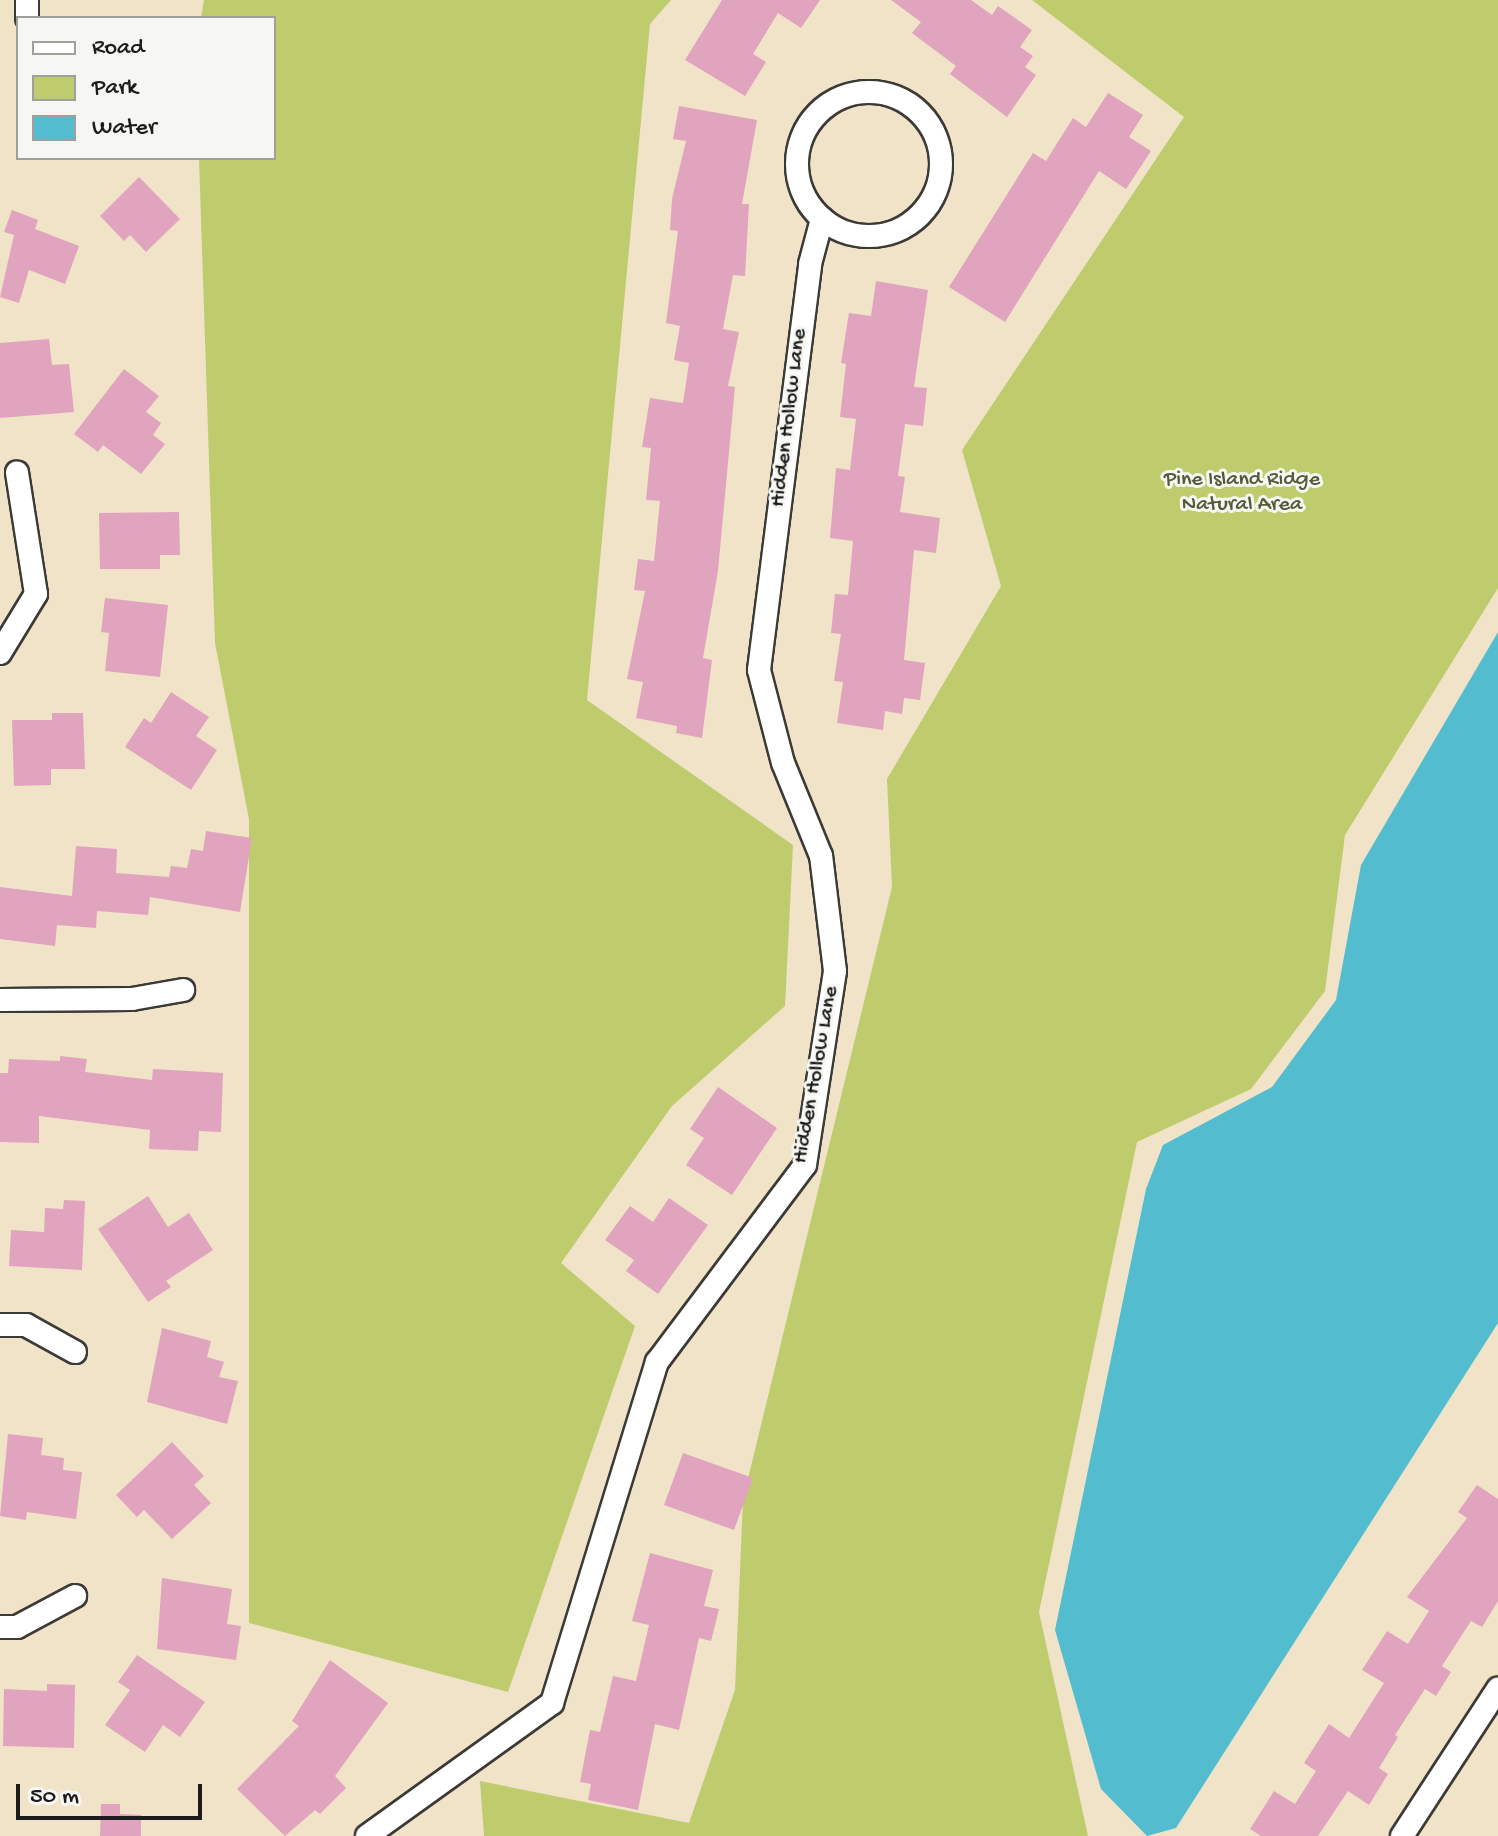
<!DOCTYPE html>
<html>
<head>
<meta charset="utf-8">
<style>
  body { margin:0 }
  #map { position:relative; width:1498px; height:1836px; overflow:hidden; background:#f0e3c8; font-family:"Gochi Hand",sans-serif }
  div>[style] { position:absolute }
  .green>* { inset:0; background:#becc6e }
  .water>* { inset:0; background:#53bdcf }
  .building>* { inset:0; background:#e1a4bf }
  .roads { filter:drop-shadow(2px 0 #3c3a36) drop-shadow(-2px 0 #3c3a36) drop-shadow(0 2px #3c3a36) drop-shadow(0 -2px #3c3a36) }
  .street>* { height:22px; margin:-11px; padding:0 11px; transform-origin:11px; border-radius:11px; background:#fff }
  .street>.ring { margin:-11px; padding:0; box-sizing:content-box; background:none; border:22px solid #fff; border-radius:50% }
  span { translate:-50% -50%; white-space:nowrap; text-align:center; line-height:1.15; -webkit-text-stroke:6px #f6f6f2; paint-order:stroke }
  .street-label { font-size:22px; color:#1c1c1c }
  .park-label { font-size:22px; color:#555a39 }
  .legend { position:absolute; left:16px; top:16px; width:260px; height:144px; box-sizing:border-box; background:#f6f6f2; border:2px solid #9f9f9c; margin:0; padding:10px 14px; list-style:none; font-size:24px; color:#1c1c1c }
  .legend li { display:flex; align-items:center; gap:16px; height:40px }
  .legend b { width:40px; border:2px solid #9f9f9c }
  .scale { position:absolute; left:16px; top:1784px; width:186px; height:36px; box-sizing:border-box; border:4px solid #1c1c1c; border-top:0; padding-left:10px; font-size:24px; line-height:28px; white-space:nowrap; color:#1c1c1c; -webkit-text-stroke:6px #f6f6f2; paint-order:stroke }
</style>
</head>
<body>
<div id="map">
  <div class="green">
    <div style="clip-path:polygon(204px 0,671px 0,650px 24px,587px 700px,793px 845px,785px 1006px,672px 1106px,561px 1263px,635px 1326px,508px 1692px,249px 1623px,249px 819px,215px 643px,199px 158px,274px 158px,274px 18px,201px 18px)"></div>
    <div style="clip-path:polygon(1032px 0,1498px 0,1498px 588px,1345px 835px,1325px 991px,1251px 1089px,1137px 1142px,1039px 1612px,1088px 1836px,484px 1836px,480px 1781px,689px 1823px,735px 1690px,743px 1499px,892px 887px,887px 779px,1001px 586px,962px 450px,1184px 117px)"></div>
  </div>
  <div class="water">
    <div style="clip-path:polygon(1498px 632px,1498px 1323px,1176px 1828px,1147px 1836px,1101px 1789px,1055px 1630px,1146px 1189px,1163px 1145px,1272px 1087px,1336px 1000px,1361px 865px)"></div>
  </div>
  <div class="building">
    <div style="clip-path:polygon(722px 0,820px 0,801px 28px,778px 13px,753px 54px,766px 62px,745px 96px,685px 60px)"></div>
    <div style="clip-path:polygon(891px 0,971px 0,992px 15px,998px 6px,1032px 30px,1020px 47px,1033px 56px,1025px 67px,1036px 75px,1007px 117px,950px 74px,956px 66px,912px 33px,921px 22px)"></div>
    <div style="clip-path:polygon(1108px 93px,1143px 115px,1129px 137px,1151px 151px,1126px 189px,1099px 171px,1005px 322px,949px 287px,1033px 153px,1046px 161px,1073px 118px,1086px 127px)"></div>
    <div style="clip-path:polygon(679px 106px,757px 120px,742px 204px,749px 204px,745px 276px,733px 275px,723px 329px,739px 332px,728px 386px,735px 387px,718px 571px,703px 658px,712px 660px,702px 738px,676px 733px,677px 726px,636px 718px,643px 682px,627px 679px,645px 591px,634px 590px,638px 559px,654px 561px,660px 501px,646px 500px,651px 448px,642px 447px,650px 398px,683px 403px,689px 363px,674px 360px,680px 326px,666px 323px,678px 231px,670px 230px,672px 199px,686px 141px,673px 139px)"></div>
    <div style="clip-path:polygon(139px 177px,180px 219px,146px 252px,130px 235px,124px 241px,100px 216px)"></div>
    <div style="clip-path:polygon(12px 210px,38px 220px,35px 229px,79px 246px,65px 284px,29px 270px,19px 303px,0 297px,14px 235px,4px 232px)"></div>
    <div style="clip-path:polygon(876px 281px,928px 290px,914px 387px,927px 388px,923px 426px,905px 424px,898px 476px,905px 477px,900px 512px,940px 518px,936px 553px,914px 550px,904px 660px,925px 663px,920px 700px,904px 698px,902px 714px,885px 711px,883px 730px,837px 723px,843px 682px,834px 681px,841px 634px,831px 633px,835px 594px,848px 595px,853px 541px,830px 538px,836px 468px,850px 470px,856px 419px,840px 417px,846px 364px,841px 363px,849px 313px,871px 316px)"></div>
    <div style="clip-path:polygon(49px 339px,52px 365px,69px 364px,74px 412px,0 418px,0 343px)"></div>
    <div style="clip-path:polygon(124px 369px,159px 396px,146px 412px,161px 423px,153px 435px,165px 444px,141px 474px,103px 445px,98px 452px,74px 434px)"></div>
    <div style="clip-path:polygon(179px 512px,180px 555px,160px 555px,160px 569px,100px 569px,99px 513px)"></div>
    <div style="clip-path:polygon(105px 598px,168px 605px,160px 677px,105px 671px,109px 633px,101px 632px)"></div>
    <div style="clip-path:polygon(171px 692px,209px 717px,196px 736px,217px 750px,191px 790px,125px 747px,144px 718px,151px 723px)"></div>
    <div style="clip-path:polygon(52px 713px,83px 713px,85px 769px,51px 769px,51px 785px,14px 786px,12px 720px,52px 720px)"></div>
    <div style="clip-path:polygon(206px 831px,252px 838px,240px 912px,150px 897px,148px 915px,97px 911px,96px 928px,57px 925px,55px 946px,0 939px,0 887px,72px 896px,76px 846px,117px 849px,116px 873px,169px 877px,171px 866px,187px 868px,191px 849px,203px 851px)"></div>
    <div style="clip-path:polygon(60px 1056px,87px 1059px,85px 1072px,152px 1080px,153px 1069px,223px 1073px,221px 1132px,199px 1131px,198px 1151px,149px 1149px,150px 1130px,39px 1116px,39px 1143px,0 1142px,0 1073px,8px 1073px,9px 1059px,60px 1061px)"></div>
    <div style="clip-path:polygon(718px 1087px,777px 1128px,732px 1195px,686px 1165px,704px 1138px,690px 1129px)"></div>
    <div style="clip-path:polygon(148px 1196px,168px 1227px,189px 1213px,213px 1250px,166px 1281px,171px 1287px,148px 1302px,98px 1229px)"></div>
    <div style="clip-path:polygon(669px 1198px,708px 1225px,658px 1294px,626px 1271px,634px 1260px,605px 1240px,630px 1206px,653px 1222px)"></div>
    <div style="clip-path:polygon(64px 1200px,85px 1201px,82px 1270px,9px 1266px,11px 1230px,44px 1232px,45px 1208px,63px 1209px)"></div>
    <div style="clip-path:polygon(162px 1328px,211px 1341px,207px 1357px,224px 1362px,219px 1377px,238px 1381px,227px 1424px,147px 1402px)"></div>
    <div style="clip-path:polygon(8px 1434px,43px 1438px,41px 1455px,64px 1458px,63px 1470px,82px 1472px,76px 1519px,27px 1512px,26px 1520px,0 1516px)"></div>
    <div style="clip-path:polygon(172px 1442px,204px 1476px,194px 1485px,211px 1503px,172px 1539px,144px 1510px,137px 1517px,116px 1495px)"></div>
    <div style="clip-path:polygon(683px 1453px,753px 1478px,734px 1530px,664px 1505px)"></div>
    <div style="clip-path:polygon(1477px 1485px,1498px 1499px,1498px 1601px,1482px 1627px,1471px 1621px,1442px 1666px,1451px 1672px,1436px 1696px,1425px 1689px,1395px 1735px,1398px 1737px,1379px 1768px,1388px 1774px,1369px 1805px,1348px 1791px,1318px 1836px,1261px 1836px,1250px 1829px,1274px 1791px,1295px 1804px,1316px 1771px,1304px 1763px,1329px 1724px,1349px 1738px,1384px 1683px,1362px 1670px,1387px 1631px,1408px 1644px,1429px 1611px,1407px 1597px,1467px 1518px,1458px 1512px)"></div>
    <div style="clip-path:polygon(650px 1553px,713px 1570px,704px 1606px,719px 1609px,711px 1641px,699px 1638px,679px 1730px,655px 1724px,638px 1810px,588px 1800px,591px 1784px,580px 1782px,590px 1730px,600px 1732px,613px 1676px,636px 1681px,649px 1625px,632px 1621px)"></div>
    <div style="clip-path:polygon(162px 1578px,232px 1589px,227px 1624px,241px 1626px,236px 1660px,157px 1649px)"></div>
    <div style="clip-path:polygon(137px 1655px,205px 1702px,180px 1737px,163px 1725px,145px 1752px,105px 1725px,130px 1690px,118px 1682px)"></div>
    <div style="clip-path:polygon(330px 1660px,388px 1703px,335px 1776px,346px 1788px,320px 1814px,315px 1810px,285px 1836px,237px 1789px,299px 1726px,292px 1721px)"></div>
    <div style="clip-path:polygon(47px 1684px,75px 1685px,74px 1748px,3px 1746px,4px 1689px,47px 1691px)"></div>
    <div style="clip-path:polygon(101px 1804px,120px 1804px,120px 1814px,141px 1815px,141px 1836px,100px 1836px)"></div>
  </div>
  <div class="roads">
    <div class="street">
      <div style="left:27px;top:0;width:18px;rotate:90deg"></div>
      <div class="ring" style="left:797px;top:92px;width:122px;height:122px"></div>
      <div style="left:0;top:653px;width:69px;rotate:-58.6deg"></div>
      <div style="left:36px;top:594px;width:123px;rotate:-98.9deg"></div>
      <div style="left:0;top:1000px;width:132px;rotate:-0.4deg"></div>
      <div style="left:132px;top:999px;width:52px;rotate:-10deg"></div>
      <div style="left:0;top:1325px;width:26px"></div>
      <div style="left:26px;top:1325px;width:56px;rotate:28.9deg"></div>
      <div style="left:0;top:1627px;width:17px"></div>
      <div style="left:17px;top:1627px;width:66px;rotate:-28.1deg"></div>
      <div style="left:367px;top:1836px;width:228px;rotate:-35.7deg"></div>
      <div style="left:552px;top:1703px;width:357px;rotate:-72.9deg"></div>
      <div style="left:657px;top:1362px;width:246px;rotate:-53.1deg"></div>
      <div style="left:805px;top:1165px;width:196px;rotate:-81.2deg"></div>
      <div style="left:835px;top:971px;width:116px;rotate:-96.9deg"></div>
      <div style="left:821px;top:856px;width:100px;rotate:-112.2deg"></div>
      <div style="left:783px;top:763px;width:96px;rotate:-104.5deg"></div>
      <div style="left:759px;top:670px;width:409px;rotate:-82.8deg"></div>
      <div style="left:810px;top:264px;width:47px;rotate:-75.1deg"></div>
      <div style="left:1402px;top:1836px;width:176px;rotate:-56.9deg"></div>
    </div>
  </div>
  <div class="street-label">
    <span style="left:790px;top:418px;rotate:-83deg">Hidden Hollow Lane</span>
    <span style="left:817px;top:1075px;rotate:-80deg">Hidden Hollow Lane</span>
  </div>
  <div class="park-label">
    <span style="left:1242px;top:493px">Pine Island Ridge<br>Natural Area</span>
  </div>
  <ul class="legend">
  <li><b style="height:10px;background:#fff"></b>Road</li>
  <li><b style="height:22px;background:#becc6e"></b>Park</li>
  <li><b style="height:22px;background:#53bdcf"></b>Water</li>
  </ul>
  <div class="scale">50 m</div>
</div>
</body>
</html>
